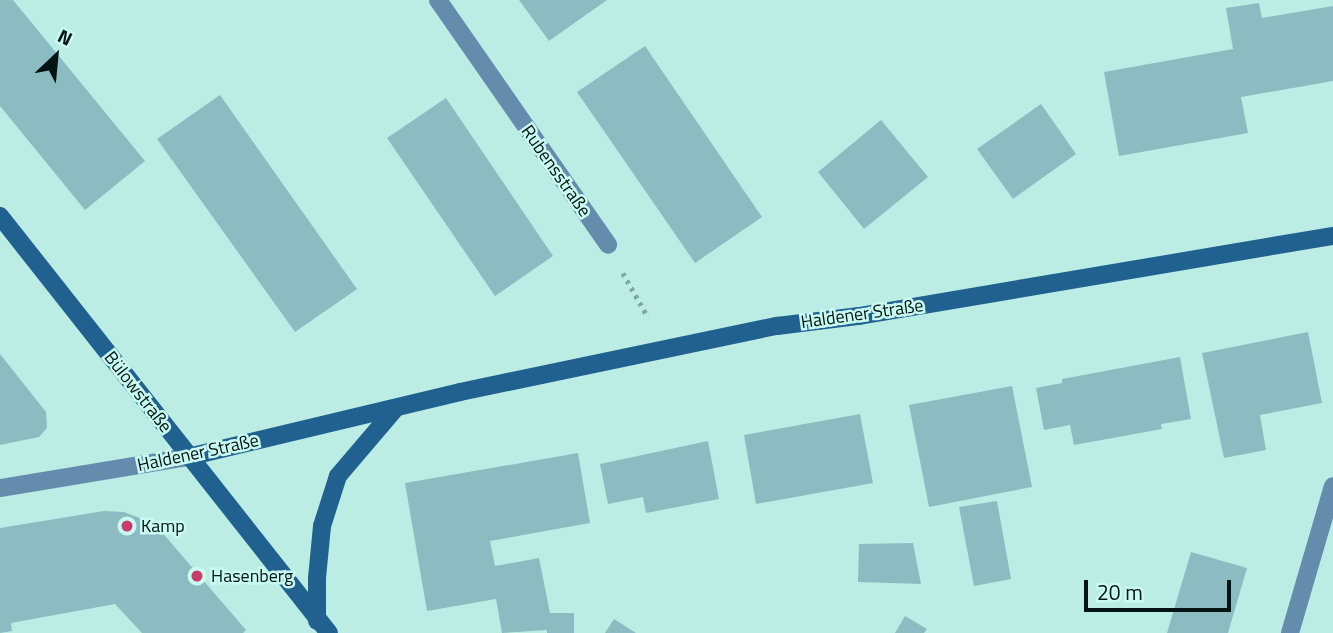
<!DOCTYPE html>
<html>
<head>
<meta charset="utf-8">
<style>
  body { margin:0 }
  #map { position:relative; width:1333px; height:633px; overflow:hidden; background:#bcede5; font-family:"Titillium Web",sans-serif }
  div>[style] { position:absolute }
  .building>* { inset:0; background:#8cbcc1 }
  .path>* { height:4.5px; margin-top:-2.25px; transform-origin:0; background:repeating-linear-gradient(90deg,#80a7a1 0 3.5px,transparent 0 8.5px) }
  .street>* { height:18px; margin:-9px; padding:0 9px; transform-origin:9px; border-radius:9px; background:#658cac }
  .secondary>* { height:18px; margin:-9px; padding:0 9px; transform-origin:9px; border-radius:9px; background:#206190 }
  .dots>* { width:19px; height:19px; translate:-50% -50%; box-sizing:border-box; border:4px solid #c9faf2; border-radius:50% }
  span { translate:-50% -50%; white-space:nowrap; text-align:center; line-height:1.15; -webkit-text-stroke:5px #c9faf2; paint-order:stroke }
  .street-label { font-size:18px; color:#031412 }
  .poi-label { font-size:18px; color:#031412 }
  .left { translate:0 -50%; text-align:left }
  .north { position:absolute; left:21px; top:21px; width:70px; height:70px; -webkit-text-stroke:5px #c9faf2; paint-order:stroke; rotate:26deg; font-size:19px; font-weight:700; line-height:28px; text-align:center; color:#031412 }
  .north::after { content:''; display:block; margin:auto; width:24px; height:32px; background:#031412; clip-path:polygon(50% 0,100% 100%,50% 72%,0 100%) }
  .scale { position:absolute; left:1084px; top:580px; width:147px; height:32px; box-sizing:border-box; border:4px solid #031412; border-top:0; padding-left:9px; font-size:21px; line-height:24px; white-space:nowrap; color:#031412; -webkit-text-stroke:5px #c9faf2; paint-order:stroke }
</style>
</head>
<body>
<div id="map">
  <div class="building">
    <div style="clip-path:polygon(0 0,13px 0,145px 161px,85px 210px,0 106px)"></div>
    <div style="clip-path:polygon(519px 0,607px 0,549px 41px)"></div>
    <div style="clip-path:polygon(1259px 3px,1262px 18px,1333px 6px,1333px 81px,1241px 97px,1248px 133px,1119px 156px,1104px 72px,1233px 49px,1226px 8px)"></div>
    <div style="clip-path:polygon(645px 46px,762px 217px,695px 263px,577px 92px)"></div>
    <div style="clip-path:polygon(220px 95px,357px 289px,295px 332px,157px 139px)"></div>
    <div style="clip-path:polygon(446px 98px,553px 256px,495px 296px,387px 138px)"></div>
    <div style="clip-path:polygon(1041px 104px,1076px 154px,1013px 199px,977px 149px)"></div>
    <div style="clip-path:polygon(881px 120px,928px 177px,864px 229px,818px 172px)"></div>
    <div style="clip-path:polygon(1308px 332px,1322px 403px,1260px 415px,1266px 450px,1224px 458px,1202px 353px)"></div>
    <div style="clip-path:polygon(0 354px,46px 412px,47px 428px,39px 437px,0 445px)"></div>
    <div style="clip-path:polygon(1180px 357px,1191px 419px,1161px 424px,1162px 429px,1074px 445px,1070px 425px,1044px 430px,1036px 388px,1062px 383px,1062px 379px)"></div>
    <div style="clip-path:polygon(1012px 386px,1032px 487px,929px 507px,909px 405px)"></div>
    <div style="clip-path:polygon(860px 414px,873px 483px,756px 504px,744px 435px)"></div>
    <div style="clip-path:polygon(708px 441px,719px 499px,646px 513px,643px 497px,608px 504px,600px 464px)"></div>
    <div style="clip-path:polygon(578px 453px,590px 523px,490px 541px,495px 566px,539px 558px,550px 613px,574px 613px,574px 633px,547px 633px,547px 630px,502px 633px,496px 599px,427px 611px,405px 483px)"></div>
    <div style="clip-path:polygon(997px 501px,1011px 579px,974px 586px,959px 507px)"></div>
    <div style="clip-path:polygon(104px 511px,124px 512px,142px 519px,160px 530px,246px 630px,243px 633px,142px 633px,115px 604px,11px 623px,12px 631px,0 633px,0 528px)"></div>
    <div style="clip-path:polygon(913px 543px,921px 584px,858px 582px,859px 544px)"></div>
    <div style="clip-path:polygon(1191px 552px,1247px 568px,1228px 633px,1167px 633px)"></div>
    <div style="clip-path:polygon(905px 616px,927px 629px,924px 633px,895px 633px)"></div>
    <div style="clip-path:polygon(614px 619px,636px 633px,605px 633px)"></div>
  </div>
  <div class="path">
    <div style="left:623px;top:273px;width:51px;rotate:60.4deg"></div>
  </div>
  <div class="street">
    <div style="left:438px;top:0;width:298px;rotate:55.2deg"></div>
    <div style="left:0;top:488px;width:191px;rotate:-9.4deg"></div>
    <div style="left:1290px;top:633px;width:153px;rotate:-73.7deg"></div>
  </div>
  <div class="secondary">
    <div style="left:0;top:216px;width:531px;rotate:51.73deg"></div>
    <div style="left:188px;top:457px;width:280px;rotate:-13.4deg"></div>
    <div style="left:460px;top:392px;width:324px;rotate:-11.8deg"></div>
    <div style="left:777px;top:326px;width:83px;rotate:-7deg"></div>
    <div style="left:859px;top:316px;width:481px;rotate:-9.6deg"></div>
    <div style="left:317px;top:621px;width:43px;rotate:-90deg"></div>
    <div style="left:317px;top:578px;width:52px;rotate:-84.5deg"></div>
    <div style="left:322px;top:526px;width:52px;rotate:-72.3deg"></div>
    <div style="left:338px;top:476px;width:88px;rotate:-49.6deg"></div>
  </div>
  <div class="dots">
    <div style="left:127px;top:526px;background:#c83b6b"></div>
    <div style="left:197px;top:576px;background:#c83b6b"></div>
  </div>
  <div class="street-label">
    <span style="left:556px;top:171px;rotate:55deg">Rubensstraße</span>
    <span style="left:862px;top:314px;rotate:-8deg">Haldener Straße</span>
    <span style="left:138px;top:392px;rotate:52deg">Bülowstraße</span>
    <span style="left:198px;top:453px;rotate:-12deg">Haldener Straße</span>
  </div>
  <div class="poi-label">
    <span class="left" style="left:141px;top:526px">Kamp</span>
    <span class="left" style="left:211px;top:576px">Hasenberg</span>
  </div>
  <div class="north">N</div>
  <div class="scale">20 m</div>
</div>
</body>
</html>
